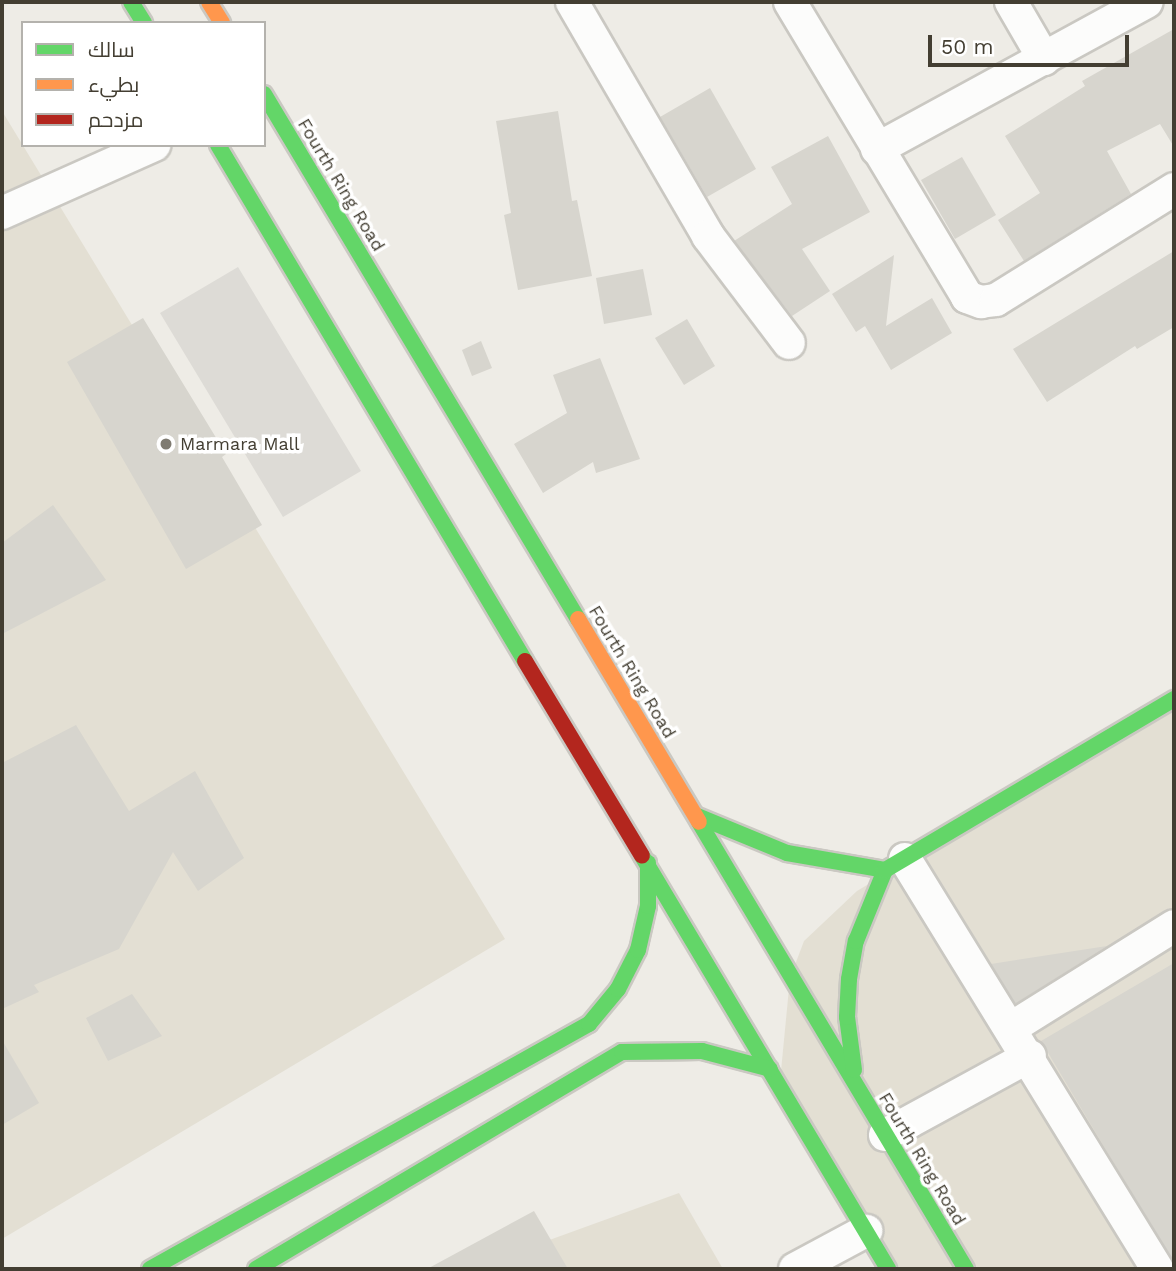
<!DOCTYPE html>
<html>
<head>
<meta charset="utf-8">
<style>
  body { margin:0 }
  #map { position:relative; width:1176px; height:1271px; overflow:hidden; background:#eeece6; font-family:"Work Sans",Cairo,sans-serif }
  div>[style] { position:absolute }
  .residential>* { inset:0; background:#e3dfd3 }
  .parking>* { inset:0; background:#dddbd6 }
  .building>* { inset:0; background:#d7d5ce }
  .roads { filter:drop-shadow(2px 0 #cac8c2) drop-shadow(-2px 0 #cac8c2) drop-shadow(0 2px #cac8c2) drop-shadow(0 -2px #cac8c2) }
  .street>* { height:32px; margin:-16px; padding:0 16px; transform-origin:16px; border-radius:16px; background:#fcfcfb }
  .fast>* { height:16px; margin:-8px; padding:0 8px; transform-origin:8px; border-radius:8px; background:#63d668 }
  .slow>* { height:16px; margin:-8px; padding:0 8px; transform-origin:8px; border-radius:8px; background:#ff974d }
  .jam>* { height:16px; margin:-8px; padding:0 8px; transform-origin:8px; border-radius:8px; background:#b3261e }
  .dots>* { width:19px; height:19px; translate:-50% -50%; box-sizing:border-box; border:4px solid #fff; border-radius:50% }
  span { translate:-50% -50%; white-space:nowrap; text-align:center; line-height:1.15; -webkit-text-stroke:7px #fff; paint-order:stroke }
  .street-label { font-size:18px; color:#433e32 }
  .poi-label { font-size:18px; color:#433e32 }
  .left { translate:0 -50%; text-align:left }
  .frame { position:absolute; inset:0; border:4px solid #433e32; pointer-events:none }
  .legend { position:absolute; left:21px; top:21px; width:245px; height:126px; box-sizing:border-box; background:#fff; border:2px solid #b4b2ad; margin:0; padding:9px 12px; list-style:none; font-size:21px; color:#433e32 }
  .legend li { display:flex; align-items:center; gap:14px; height:35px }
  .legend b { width:35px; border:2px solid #b4b2ad }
  .scale { position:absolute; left:928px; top:35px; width:201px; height:32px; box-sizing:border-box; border:4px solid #433e32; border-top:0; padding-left:9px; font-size:21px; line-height:24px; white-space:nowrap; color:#433e32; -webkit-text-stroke:5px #fff; paint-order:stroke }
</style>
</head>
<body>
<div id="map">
  <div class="residential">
    <div style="clip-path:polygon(2px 111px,505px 939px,2px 1239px)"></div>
    <div style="clip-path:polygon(1174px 701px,1174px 1269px,899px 1269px,781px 1071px,790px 978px,804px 941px,857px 891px)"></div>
    <div style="clip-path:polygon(679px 1193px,723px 1269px,469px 1269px)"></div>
  </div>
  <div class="parking">
    <div style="clip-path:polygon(238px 267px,361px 471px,283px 517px,160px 313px)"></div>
  </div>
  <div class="building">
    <div style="clip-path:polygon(1174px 29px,1174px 147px,1160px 124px,1107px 151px,1131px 194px,1024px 261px,998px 220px,1040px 193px,1005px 136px,1085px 86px,1082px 81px)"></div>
    <div style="clip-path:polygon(710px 88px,756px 169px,707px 197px,660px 117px)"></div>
    <div style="clip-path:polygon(558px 111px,572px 201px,577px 200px,592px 276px,518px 290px,504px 215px,511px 213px,496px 121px)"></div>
    <div style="clip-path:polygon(828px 136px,870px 212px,802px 249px,830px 291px,792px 316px,734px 241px,792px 204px,771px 167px)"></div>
    <div style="clip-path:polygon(962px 157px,996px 215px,955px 239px,921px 180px)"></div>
    <div style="clip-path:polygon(1174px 251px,1174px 327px,1137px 349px,1135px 346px,1047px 402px,1013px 349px)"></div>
    <div style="clip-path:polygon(894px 255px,886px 326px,932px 298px,952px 333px,891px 370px,865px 326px,856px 332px,832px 294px)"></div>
    <div style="clip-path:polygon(643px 269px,652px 315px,604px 324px,596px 278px)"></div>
    <div style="clip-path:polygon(143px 318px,226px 454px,222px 457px,262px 525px,186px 569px,67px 362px)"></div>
    <div style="clip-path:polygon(687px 319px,715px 366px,684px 385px,655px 338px)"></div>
    <div style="clip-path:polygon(481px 341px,492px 368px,472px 376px,462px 350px)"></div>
    <div style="clip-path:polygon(600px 358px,640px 459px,596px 473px,593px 462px,543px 493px,514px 444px,567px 413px,553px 375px)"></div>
    <div style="clip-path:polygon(53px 505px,106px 580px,2px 634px,2px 543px)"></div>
    <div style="clip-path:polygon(76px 725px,129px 811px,195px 771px,244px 858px,198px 891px,173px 852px,119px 949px,34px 985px,39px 992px,2px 1009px,2px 763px)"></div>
    <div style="clip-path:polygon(1107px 946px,1015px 1004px,991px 964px)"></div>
    <div style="clip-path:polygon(1174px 963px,1174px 1264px,1041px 1041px)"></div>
    <div style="clip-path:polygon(132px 994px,162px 1036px,108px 1061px,86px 1018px)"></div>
    <div style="clip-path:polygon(2px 1040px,39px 1103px,2px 1125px)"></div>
    <div style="clip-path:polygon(534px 1211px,568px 1269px,427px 1269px)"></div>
  </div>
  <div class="roads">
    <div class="street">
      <div style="left:572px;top:2px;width:271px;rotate:59.8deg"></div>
      <div style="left:708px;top:236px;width:134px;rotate:52.9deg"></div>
      <div style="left:790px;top:2px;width:344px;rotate:59deg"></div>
      <div style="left:967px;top:297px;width:15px;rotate:20deg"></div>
      <div style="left:981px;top:302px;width:15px;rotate:-8deg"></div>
      <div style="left:996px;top:300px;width:210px;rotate:-31.9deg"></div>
      <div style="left:1011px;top:2px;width:66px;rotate:59.9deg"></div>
      <div style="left:877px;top:149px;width:307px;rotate:-28.6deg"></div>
      <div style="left:2px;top:213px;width:167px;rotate:-24.1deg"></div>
      <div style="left:905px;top:859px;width:481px;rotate:58.4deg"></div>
      <div style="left:1011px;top:1028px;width:192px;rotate:-32deg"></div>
      <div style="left:885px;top:1135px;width:165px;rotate:-28.6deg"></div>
      <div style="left:795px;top:1269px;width:81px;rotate:-28.2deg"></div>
    </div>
    <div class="fast">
      <div style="left:131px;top:2px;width:25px;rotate:58deg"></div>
      <div style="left:264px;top:94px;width:612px;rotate:59.12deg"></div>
      <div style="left:218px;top:145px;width:600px;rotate:59.25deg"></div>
      <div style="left:697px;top:816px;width:97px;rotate:22.3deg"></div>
      <div style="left:787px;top:853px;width:99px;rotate:9.8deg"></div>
      <div style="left:699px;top:822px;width:521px;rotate:59.15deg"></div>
      <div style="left:642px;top:856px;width:481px;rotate:59.2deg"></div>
      <div style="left:854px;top:1070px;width:53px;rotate:-97.5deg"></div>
      <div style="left:847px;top:1017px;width:38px;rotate:-87deg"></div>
      <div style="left:849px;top:979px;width:39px;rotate:-80deg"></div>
      <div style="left:856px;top:941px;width:77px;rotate:-67.8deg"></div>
      <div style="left:885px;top:870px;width:336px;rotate:-30.6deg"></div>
      <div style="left:150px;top:1269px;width:503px;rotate:-29.17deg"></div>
      <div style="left:589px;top:1024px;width:45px;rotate:-50.4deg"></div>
      <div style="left:618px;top:989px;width:44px;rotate:-62.9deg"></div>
      <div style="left:638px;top:950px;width:45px;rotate:-77.2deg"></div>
      <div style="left:648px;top:906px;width:43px;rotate:-90deg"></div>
      <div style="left:256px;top:1269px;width:425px;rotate:-30.7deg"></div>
      <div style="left:622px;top:1052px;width:80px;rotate:-0.7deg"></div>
      <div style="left:702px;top:1051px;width:70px;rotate:14.8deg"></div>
    </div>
    <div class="slow">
      <div style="left:209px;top:2px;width:25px;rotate:58deg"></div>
      <div style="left:578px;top:619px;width:236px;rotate:59.2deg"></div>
    </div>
    <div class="jam">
      <div style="left:525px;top:661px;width:227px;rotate:59deg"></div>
    </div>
  </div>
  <div class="dots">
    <div style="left:166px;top:444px;background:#7f7b71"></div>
  </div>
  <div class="street-label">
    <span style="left:341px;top:185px;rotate:59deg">Fourth Ring Road</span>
    <span style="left:632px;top:672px;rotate:59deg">Fourth Ring Road</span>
    <span style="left:922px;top:1159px;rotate:59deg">Fourth Ring Road</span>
  </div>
  <div class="poi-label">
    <span class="left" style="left:180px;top:444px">Marmara Mall</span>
  </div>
  <div class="frame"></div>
  <ul class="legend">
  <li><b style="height:9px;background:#63d668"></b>سالك</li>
  <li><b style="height:9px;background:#ff974d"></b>بطيء</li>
  <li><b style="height:9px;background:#b3261e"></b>مزدحم</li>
  </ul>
  <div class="scale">50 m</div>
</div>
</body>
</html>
